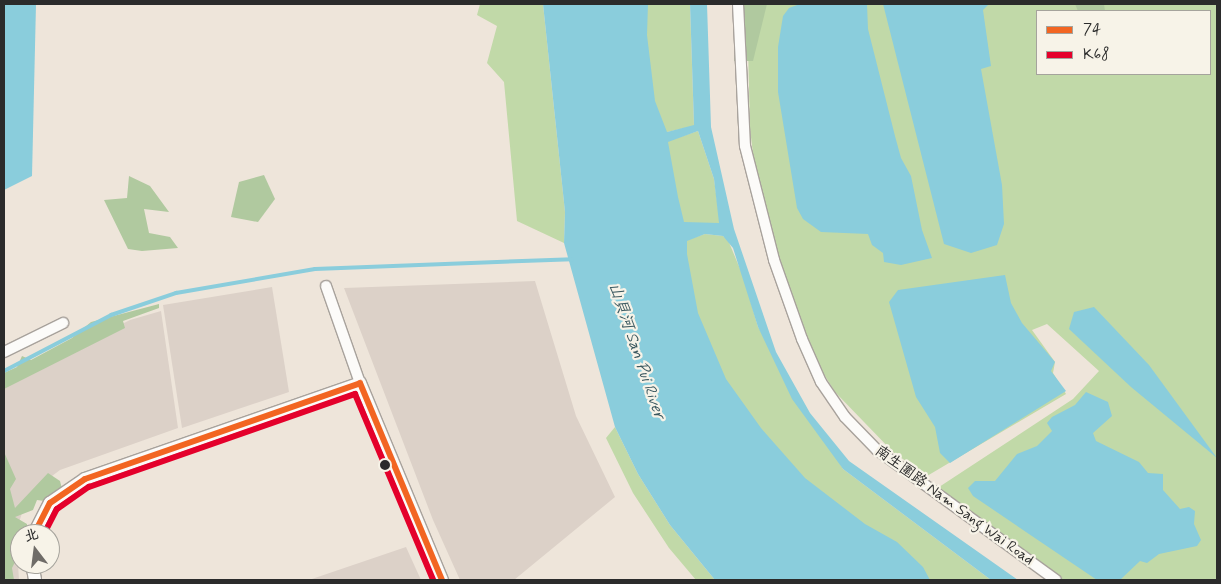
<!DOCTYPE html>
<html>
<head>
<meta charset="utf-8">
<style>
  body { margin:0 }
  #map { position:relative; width:1221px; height:584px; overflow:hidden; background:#eee5da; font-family:Mynerve,"LXGW WenKai TC",sans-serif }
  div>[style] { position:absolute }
  .industrial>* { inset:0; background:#dcd1c8 }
  .green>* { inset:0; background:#c1d9a8 }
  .forest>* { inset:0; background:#b0c99f }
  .water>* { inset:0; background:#8acddc }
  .stream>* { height:4px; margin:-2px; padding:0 2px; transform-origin:2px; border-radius:2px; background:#8acddc }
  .roads { filter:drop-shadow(1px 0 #a8a29c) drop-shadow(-1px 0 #a8a29c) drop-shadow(0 1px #a8a29c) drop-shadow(0 -1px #a8a29c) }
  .minor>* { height:10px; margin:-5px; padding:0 5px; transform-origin:5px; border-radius:5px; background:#fcfbf9 }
  .tertiary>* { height:12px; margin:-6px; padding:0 6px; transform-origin:6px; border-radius:6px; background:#fcfbf9 }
  .bus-1>* { height:6px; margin:-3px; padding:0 3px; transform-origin:3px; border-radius:3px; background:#f26522 }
  .bus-2>* { height:6px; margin:-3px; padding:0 3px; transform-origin:3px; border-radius:3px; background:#e4002b }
  .dots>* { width:14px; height:14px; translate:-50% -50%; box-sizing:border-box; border:2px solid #f7f3e8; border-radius:50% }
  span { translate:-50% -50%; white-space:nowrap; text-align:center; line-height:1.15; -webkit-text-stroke:4.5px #f7f3e8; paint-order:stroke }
  .street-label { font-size:15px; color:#2b2b2b }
  .water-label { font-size:16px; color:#3b5960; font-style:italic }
  .frame { position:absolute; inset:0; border:5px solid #2b2b2b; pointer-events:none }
  .legend { position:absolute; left:1036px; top:10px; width:175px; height:65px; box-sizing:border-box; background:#f7f3e8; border:1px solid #a5a39c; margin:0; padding:6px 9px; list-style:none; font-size:15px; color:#2b2b2b }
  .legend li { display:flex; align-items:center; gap:10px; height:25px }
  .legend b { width:25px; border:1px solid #a5a39c }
  .north { position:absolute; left:10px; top:524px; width:50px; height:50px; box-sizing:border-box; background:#f7f3e8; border:1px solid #a5a39c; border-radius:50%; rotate:345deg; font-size:14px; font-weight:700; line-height:20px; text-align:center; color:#2b2b2b }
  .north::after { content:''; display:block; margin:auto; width:18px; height:22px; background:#6f6c68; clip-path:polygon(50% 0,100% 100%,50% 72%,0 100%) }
</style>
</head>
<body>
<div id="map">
  <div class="industrial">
    <div style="clip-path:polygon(535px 281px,576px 416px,615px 497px,514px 580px,460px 580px,433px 520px,344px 288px)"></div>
    <div style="clip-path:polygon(272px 287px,289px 392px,182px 428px,163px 305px)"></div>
    <div style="clip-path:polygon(161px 311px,178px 428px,60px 470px,44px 482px,22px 513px,16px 532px,19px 580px,4px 580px,4px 384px,130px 320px)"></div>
    <div style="clip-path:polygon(406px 547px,421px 580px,309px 580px)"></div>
  </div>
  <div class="green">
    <div style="clip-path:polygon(480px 4px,543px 4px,565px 212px,564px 243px,517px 221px,504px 82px,487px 63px,497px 26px,477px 15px)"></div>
    <div style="clip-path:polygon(629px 4px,690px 4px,694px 126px,667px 132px,668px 141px,698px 131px,714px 179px,720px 223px,704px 223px,687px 240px,705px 234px,723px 236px,728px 240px,743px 276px,758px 327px,843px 469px,991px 580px,812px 580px,674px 389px)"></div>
    <div style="clip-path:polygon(evenodd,747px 4px,1217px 4px,1217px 580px,1063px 580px,945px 502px,936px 489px,1073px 399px,1099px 371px,1047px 324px,1032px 330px,1055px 362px,1053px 373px,1066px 394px,927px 476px,893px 452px,835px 392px,802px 339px,758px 195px,750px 129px,747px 4px,1037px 11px,1210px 11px,1210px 74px,1037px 74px,1037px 11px)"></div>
    <div style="clip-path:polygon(615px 427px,638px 474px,670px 525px,715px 580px,696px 580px,669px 548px,633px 493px,606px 438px)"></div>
  </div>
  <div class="forest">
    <div style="clip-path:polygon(740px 4px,767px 4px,753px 61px,734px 61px)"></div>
    <div style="clip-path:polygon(1075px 4px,1104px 4px,1105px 11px,1078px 11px)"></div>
    <div style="clip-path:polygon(264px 175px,275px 199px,258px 222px,231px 217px,239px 182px)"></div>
    <div style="clip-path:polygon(129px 176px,150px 186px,169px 212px,144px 209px,149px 233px,170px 237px,178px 248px,142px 251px,128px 249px,104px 200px,127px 198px)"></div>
    <div style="clip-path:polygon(159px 304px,159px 308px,123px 321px,125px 328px,4px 389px,4px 373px,17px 367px,22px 356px,31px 360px,72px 338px,91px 322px)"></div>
    <div style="clip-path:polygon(4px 452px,16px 479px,10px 489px,15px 508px,48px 473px,60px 481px,66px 504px,37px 500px,33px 510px,15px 517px,27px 524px,27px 534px,20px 534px,20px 540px,12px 545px,20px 552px,12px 568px,14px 580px,4px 580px)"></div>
  </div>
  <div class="water">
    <div style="clip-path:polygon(4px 4px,36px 4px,32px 176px,4px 190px)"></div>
    <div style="clip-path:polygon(evenodd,543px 4px,648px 4px,647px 35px,655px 101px,667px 132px,694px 125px,690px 4px,707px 4px,711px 127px,734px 229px,776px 352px,810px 413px,849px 461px,1018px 580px,991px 580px,843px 469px,792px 399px,758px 327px,733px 248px,723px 236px,705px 234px,687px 241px,687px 254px,698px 313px,726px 379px,761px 428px,805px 478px,865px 524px,897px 542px,923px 567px,930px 580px,715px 580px,670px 525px,638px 474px,615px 427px,564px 243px,565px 212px,543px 4px,698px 131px,714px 179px,719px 223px,684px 222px,678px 197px,668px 142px,698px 131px)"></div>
    <div style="clip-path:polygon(800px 4px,867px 4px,868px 29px,895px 136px,901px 158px,911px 176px,922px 230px,932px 258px,901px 265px,884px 262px,883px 253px,872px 245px,868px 234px,821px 232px,803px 219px,797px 208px,778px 92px,778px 47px,783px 16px,789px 8px)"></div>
    <div style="clip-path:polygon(883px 4px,989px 4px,983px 10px,991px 66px,981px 69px,1002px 185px,1004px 224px,997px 245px,971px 253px,944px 244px)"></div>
    <div style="clip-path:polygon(1005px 275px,1011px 303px,1022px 323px,1055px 362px,1051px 371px,1066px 391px,950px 463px,940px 453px,935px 427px,916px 397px,889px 302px,898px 290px)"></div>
    <div style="clip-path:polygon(1094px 307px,1149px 365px,1217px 458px,1131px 387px,1069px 329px,1074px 312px)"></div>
    <div style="clip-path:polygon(1086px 392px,1108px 402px,1112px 416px,1093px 433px,1096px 441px,1139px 462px,1148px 473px,1163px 474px,1163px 490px,1180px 509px,1189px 507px,1195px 511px,1194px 524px,1201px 540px,1197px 546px,1159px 554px,1147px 563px,1140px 561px,1120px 580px,1097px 580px,973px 496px,968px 488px,975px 481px,995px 481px,1017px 454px,1037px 446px,1052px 431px,1047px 423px,1052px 417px,1075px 405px)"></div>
  </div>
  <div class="stream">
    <div style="left:4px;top:371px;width:121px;rotate:-27.6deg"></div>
    <div style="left:111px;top:315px;width:69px;rotate:-18.7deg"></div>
    <div style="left:176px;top:293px;width:141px;rotate:-9.8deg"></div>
    <div style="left:315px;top:269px;width:257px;rotate:-2.2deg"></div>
  </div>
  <div class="roads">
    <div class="minor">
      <div style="left:738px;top:4px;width:142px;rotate:87.2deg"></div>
      <div style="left:745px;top:146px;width:118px;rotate:75.7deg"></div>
      <div style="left:774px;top:260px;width:84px;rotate:70.5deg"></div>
      <div style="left:802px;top:339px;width:47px;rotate:66.2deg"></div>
      <div style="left:821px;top:382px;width:42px;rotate:55.6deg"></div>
      <div style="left:845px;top:417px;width:46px;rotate:45.9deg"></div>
      <div style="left:877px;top:450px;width:221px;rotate:36deg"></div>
      <div style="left:326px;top:286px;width:103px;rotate:70.7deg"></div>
      <div style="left:4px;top:352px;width:66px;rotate:-26.2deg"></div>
    </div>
    <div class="tertiary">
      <div style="left:34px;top:534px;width:35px;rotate:-63deg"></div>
      <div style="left:50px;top:503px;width:42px;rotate:-34.4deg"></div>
      <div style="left:85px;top:479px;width:291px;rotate:-19.2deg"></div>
      <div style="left:360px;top:383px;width:213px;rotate:67.4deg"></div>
      <div style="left:32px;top:564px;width:16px;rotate:79deg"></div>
    </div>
  </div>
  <div class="bus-1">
    <div style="left:360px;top:383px;width:213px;rotate:67.4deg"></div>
    <div style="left:34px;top:534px;width:35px;rotate:-63deg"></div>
    <div style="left:50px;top:503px;width:42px;rotate:-34.4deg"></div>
    <div style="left:85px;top:479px;width:291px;rotate:-19.2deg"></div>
  </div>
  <div class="bus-2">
    <div style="left:44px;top:534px;width:28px;rotate:-63deg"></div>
    <div style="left:57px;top:509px;width:39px;rotate:-35deg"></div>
    <div style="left:89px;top:487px;width:282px;rotate:-19.3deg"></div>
    <div style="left:355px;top:394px;width:202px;rotate:67.2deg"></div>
  </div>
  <div class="dots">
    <div style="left:385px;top:465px;background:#2b2b2b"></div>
  </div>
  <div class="street-label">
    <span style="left:954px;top:506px;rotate:36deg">南生圍路 Nam Sang Wai Road</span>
  </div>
  <div class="water-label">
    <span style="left:636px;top:351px;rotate:71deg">山貝河 San Pui River</span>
  </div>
  <div class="frame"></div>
  <ul class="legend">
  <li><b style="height:6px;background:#f26522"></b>74</li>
  <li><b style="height:6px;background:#e4002b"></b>K68</li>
  </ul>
  <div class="north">北</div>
</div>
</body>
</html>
